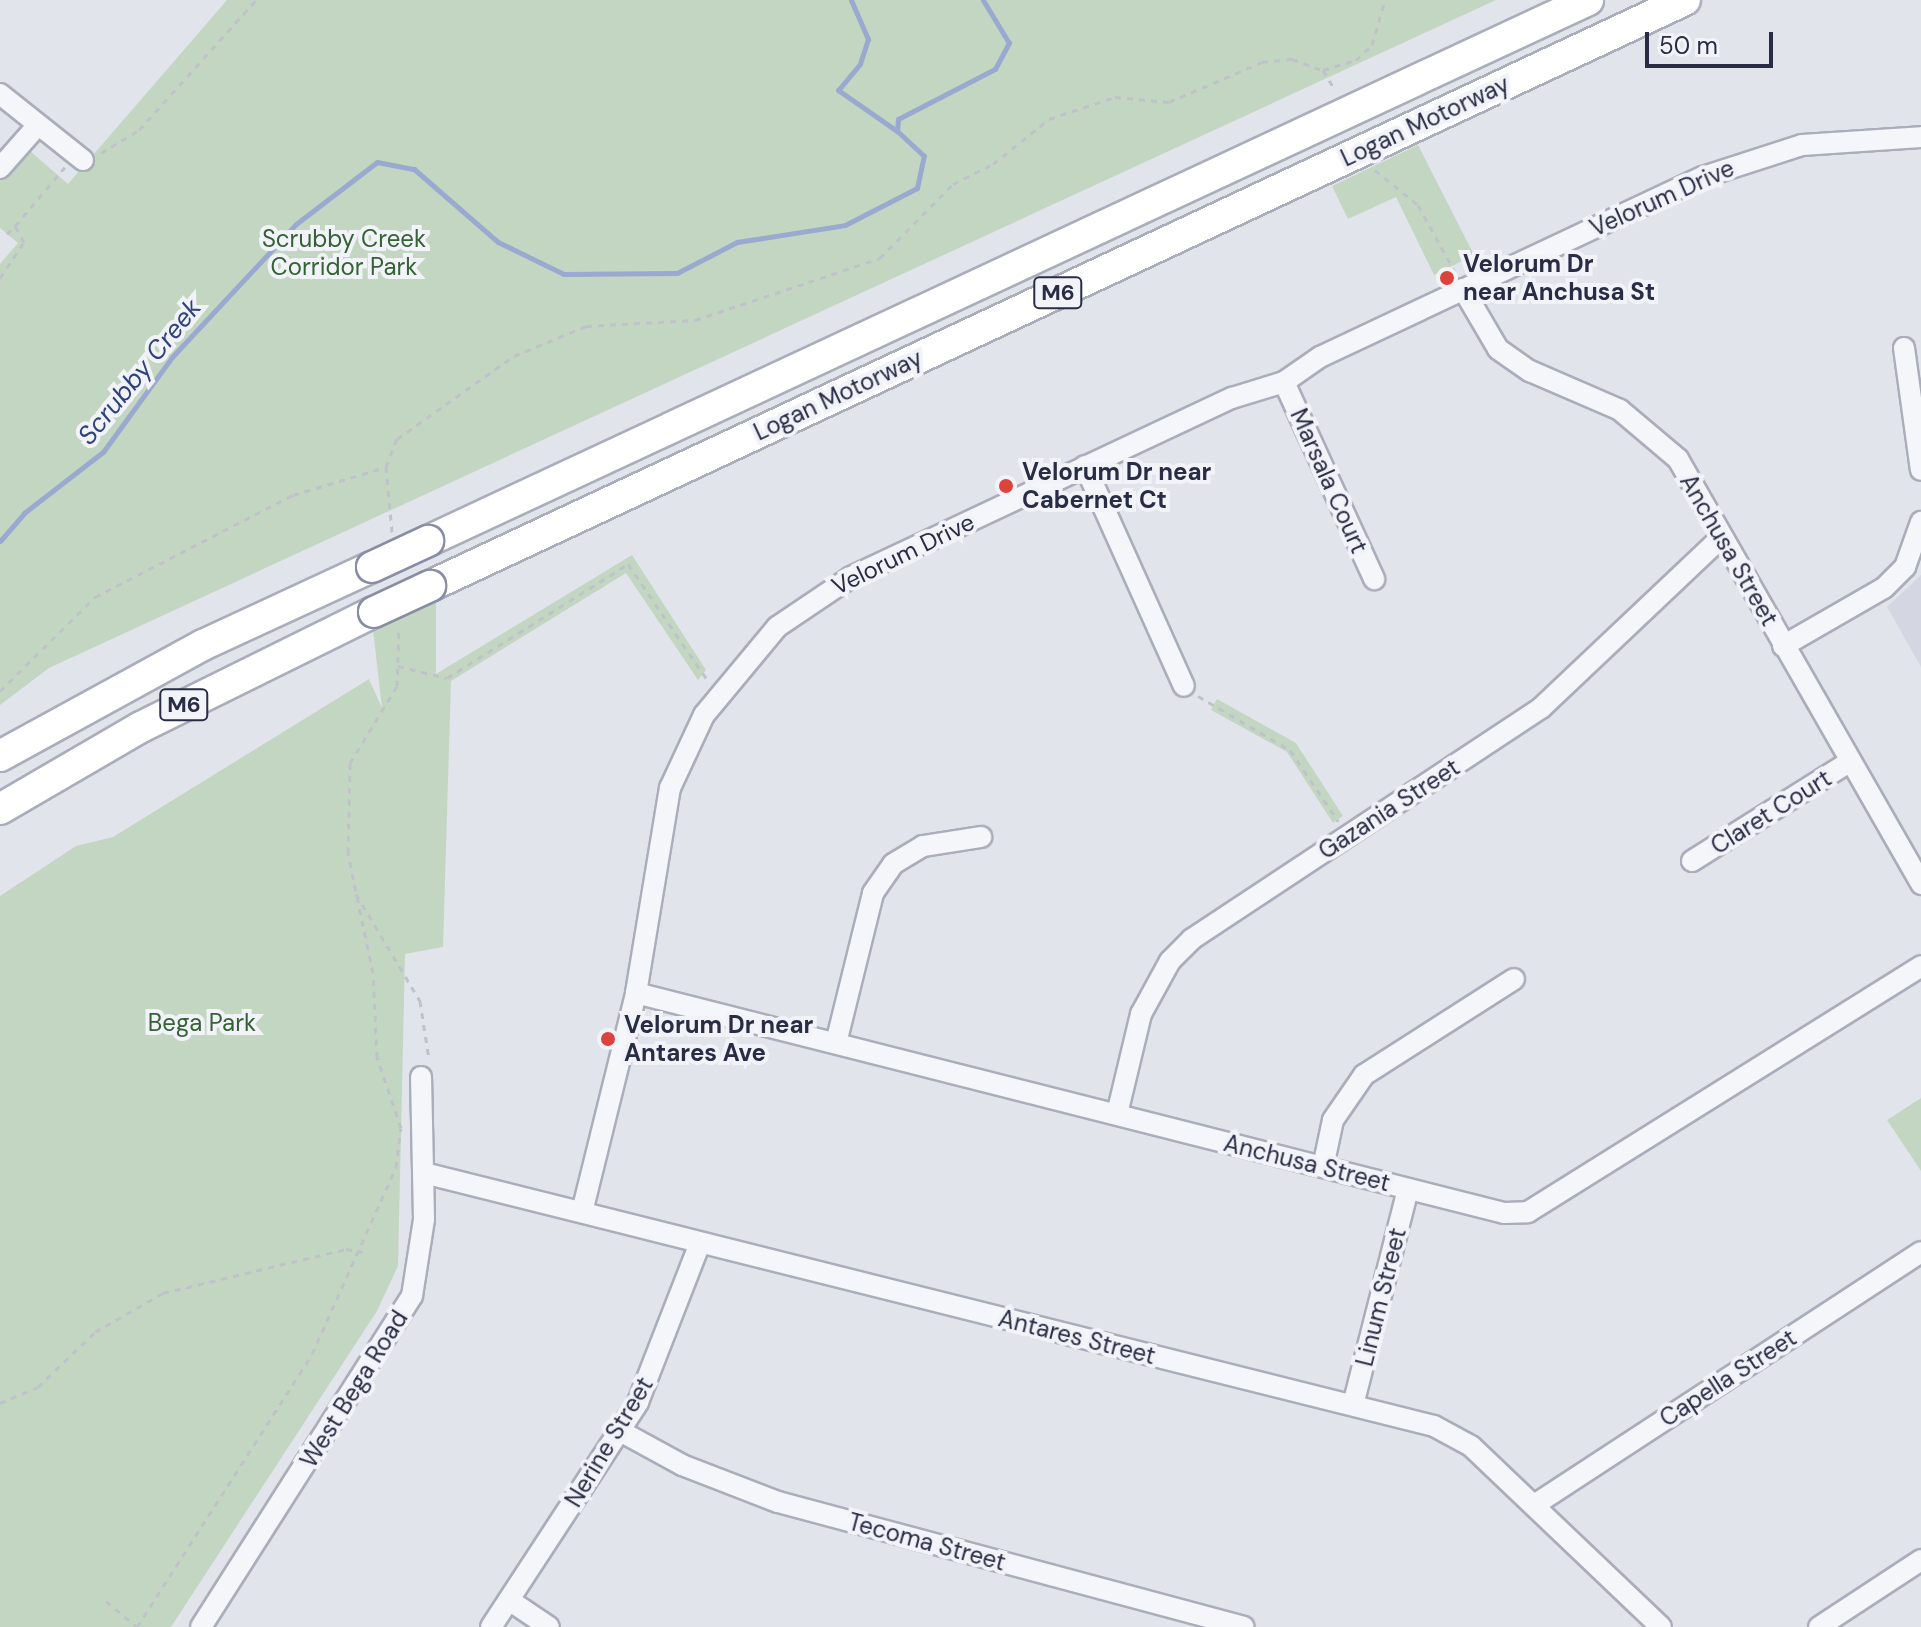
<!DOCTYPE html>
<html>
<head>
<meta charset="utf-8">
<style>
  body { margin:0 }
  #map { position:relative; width:1921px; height:1627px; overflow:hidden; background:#e2e4ec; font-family:"DM Sans",sans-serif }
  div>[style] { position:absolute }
  .built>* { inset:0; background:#d4d6e1 }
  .green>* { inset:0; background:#c3d6c2 }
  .stream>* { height:5px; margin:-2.5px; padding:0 2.5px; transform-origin:2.5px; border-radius:2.5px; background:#9aa9cf }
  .path>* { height:3px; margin-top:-1.5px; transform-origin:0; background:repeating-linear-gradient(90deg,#c0c2ca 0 6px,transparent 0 12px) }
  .roads { filter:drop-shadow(2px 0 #aaadba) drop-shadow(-2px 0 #aaadba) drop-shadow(0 2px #aaadba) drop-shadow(0 -2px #aaadba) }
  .minor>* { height:20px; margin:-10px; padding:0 10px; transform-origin:10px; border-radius:10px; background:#f5f6f9 }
  .highway>* { height:30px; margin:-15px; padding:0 15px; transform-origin:15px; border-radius:15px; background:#fff }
  .bridges { filter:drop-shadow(2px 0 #888da4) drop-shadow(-2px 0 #888da4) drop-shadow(0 2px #888da4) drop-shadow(0 -2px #888da4) }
  .highway-bridge>* { height:30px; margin:-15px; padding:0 15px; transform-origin:15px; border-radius:15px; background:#fff }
  .dots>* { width:22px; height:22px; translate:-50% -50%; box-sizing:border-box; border:4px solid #f2f3f9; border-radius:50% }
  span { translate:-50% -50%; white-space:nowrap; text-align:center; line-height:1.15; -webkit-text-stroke:8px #f2f3f9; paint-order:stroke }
  .shield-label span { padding:2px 6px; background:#f2f3f9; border:2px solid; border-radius:6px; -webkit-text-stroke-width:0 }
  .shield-label { font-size:22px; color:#282d45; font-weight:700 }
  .street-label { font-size:24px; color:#282d45 }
  .park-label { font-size:24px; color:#346234 }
  .poi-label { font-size:24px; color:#282d45; font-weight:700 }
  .left { translate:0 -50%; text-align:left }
  .water-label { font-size:26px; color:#2e427d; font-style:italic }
  .scale { position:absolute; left:1645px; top:32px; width:128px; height:36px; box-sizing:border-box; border:4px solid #282d45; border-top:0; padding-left:10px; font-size:24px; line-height:28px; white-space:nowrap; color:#282d45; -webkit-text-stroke:6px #f2f3f9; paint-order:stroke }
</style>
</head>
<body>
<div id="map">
  <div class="built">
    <div style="clip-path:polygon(1921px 575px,1921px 667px,1887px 607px)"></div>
  </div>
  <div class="green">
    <div style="clip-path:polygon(227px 0,1496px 0,49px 668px,0 705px,0 264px,18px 243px,0 228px,0 155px,15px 138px,68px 184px)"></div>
    <div style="clip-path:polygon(1418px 145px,1474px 255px,1434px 275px,1396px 197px,1348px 219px,1332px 186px)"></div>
    <div style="clip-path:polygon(632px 555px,706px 670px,698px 680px,626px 573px,451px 681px,443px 947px,405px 954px,398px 1266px,377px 1311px,171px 1627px,0 1627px,0 896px,76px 846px,113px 837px,369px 679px,382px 708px,373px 630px,436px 601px,436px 674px)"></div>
    <div style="clip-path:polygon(1217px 699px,1296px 743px,1343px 816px,1333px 823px,1287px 752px,1211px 710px)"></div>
    <div style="clip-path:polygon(1921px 1098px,1921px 1171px,1887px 1120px)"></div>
  </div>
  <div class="stream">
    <div style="left:851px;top:0;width:43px;rotate:66.4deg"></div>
    <div style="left:868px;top:39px;width:26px;rotate:108deg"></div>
    <div style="left:860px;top:64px;width:34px;rotate:130deg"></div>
    <div style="left:838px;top:90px;width:72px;rotate:34.8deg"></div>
    <div style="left:0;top:541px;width:37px;rotate:-49deg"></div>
    <div style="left:24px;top:513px;width:100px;rotate:-37.7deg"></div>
    <div style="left:103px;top:452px;width:117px;rotate:-54deg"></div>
    <div style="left:172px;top:357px;width:182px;rotate:-47deg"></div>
    <div style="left:296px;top:224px;width:102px;rotate:-37.4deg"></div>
    <div style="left:377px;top:162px;width:38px;rotate:11deg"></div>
    <div style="left:414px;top:169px;width:111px;rotate:41deg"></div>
    <div style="left:498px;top:242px;width:73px;rotate:25.9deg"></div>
    <div style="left:564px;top:274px;width:113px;rotate:-0.5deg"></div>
    <div style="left:677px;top:273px;width:68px;rotate:-27.3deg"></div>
    <div style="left:737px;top:242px;width:109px;rotate:-8.9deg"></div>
    <div style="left:845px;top:225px;width:81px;rotate:-27.2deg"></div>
    <div style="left:917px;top:188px;width:33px;rotate:-78deg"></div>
    <div style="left:924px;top:156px;width:37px;rotate:-137deg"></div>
    <div style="left:897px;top:131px;width:12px;rotate:-85deg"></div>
    <div style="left:898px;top:119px;width:109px;rotate:-27.3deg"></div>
    <div style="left:995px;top:69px;width:30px;rotate:-62deg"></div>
    <div style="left:1009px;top:43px;width:50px;rotate:-121.2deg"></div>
  </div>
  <div class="path">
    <div style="left:1323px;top:70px;width:23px;rotate:59deg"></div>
    <div style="left:101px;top:153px;width:44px;rotate:-31.2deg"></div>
    <div style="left:139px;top:130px;width:175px;rotate:-48deg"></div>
    <div style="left:1375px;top:170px;width:55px;rotate:39.1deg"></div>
    <div style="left:1418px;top:205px;width:77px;rotate:61.1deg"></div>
    <div style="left:7px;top:234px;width:11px;rotate:-45deg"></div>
    <div style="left:0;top:278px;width:43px;rotate:-56.3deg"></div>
    <div style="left:24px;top:242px;width:18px;rotate:-119deg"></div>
    <div style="left:15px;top:226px;width:77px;rotate:-49.7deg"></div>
    <div style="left:392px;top:532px;width:65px;rotate:-95.3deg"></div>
    <div style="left:386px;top:467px;width:30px;rotate:-69deg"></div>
    <div style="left:397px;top:439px;width:143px;rotate:-35.4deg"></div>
    <div style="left:514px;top:356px;width:78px;rotate:-22.6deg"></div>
    <div style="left:586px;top:326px;width:109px;rotate:-3.2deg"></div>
    <div style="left:695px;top:320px;width:195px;rotate:-18.5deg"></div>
    <div style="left:880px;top:258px;width:104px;rotate:-45.4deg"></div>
    <div style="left:953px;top:184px;width:45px;rotate:-26.6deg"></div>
    <div style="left:993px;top:164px;width:72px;rotate:-38.8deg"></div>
    <div style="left:1049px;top:119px;width:70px;rotate:-18.4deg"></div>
    <div style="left:1115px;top:97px;width:54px;rotate:5.3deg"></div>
    <div style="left:1169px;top:102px;width:101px;rotate:-23.3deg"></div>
    <div style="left:1262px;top:62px;width:30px;rotate:-6deg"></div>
    <div style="left:1292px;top:59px;width:33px;rotate:20deg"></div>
    <div style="left:1323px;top:70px;width:34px;rotate:-17deg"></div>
    <div style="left:1356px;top:60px;width:22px;rotate:-43deg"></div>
    <div style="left:1372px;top:45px;width:47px;rotate:-73.9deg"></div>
    <div style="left:398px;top:666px;width:50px;rotate:13.8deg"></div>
    <div style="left:447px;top:678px;width:214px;rotate:-32.2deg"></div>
    <div style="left:628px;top:564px;width:142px;rotate:55.6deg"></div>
    <div style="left:0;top:691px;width:134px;rotate:-44.7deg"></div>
    <div style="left:95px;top:597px;width:223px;rotate:-27.3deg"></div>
    <div style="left:293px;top:495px;width:97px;rotate:-16.8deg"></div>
    <div style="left:1198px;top:696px;width:107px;rotate:30.4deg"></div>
    <div style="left:1290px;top:750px;width:86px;rotate:55.9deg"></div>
    <div style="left:356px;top:894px;width:125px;rotate:59.1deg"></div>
    <div style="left:420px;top:1001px;width:59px;rotate:81.2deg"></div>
    <div style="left:0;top:1403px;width:41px;rotate:-22.8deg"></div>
    <div style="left:38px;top:1387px;width:79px;rotate:-44deg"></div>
    <div style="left:95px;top:1332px;width:78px;rotate:-29.8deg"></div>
    <div style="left:163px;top:1293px;width:188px;rotate:-13.5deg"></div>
    <div style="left:346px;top:1249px;width:17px;rotate:10deg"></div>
    <div style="left:106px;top:1601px;width:40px;rotate:40deg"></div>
    <div style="left:137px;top:1627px;width:324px;rotate:-57.3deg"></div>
    <div style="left:312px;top:1354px;width:205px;rotate:-65.8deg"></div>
    <div style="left:396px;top:1167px;width:39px;rotate:-83deg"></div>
    <div style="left:401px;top:1128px;width:75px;rotate:-108.7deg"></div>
    <div style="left:377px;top:1057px;width:84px;rotate:-92.7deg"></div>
    <div style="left:373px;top:973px;width:123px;rotate:-101.8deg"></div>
    <div style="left:348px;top:853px;width:90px;rotate:-88.7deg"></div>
    <div style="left:350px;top:763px;width:90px;rotate:-58.6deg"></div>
    <div style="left:397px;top:686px;width:59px;rotate:-88.1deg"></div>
  </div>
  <div class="roads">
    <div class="minor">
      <div style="left:0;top:94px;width:106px;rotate:38.5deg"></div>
      <div style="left:0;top:168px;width:56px;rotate:-48.6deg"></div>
      <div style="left:1463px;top:289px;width:69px;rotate:59.7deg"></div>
      <div style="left:1498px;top:349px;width:39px;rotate:35deg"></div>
      <div style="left:1530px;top:371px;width:98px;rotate:23.4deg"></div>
      <div style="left:1620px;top:410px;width:76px;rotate:40.2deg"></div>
      <div style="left:1678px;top:459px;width:490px;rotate:60.2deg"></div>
      <div style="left:1904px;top:348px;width:123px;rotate:82.1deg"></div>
      <div style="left:1284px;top:382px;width:217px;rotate:65.4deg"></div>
      <div style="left:1085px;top:466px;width:241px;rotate:65.8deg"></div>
      <div style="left:1783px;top:646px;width:116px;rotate:-29.9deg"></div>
      <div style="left:1884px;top:588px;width:30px;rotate:-45deg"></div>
      <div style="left:1905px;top:567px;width:48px;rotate:-70.4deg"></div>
      <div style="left:1692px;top:861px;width:186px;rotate:-32.2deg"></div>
      <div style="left:636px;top:993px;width:895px;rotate:14.22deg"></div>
      <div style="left:1504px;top:1213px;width:24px;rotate:-2deg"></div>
      <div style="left:1528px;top:1212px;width:464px;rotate:-32deg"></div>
      <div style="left:836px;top:1043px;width:154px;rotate:-76.1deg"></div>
      <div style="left:873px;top:893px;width:35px;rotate:-55deg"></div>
      <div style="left:893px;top:864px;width:35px;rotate:-31deg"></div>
      <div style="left:923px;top:846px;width:59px;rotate:-8.8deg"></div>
      <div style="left:1117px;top:1114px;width:103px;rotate:-76.5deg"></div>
      <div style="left:1141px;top:1014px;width:60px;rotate:-61.3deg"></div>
      <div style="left:1170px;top:961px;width:31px;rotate:-45deg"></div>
      <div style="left:1192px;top:939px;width:419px;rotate:-33.5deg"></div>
      <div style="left:1541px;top:708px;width:249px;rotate:-43.4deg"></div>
      <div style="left:1323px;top:1167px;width:48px;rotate:-78deg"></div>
      <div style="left:1333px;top:1120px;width:55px;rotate:-55.4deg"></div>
      <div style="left:1364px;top:1075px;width:178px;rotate:-32.6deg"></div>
      <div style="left:424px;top:1173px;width:1041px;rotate:14.06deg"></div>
      <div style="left:1434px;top:1426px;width:42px;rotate:28.4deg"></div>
      <div style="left:1471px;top:1446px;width:262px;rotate:43.6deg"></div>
      <div style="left:582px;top:1212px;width:226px;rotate:-76.1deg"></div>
      <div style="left:636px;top:993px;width:208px;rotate:-80.6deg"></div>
      <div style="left:670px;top:788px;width:81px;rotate:-65deg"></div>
      <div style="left:704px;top:715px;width:114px;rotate:-50.3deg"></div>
      <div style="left:777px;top:627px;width:89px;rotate:-34deg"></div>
      <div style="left:851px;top:577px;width:421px;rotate:-25.2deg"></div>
      <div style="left:1232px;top:398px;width:54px;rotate:-17.1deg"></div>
      <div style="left:1284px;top:382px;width:44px;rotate:-34.8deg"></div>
      <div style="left:1320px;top:357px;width:423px;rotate:-25.2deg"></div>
      <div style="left:1703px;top:177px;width:104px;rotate:-17.9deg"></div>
      <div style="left:1802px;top:145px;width:119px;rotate:-3.8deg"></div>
      <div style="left:1353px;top:1405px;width:223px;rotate:-75.7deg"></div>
      <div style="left:620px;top:1431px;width:71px;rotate:28.7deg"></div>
      <div style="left:682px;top:1465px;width:103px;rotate:21.1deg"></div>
      <div style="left:778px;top:1502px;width:482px;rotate:15deg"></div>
      <div style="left:1536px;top:1504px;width:460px;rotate:-33.2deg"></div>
      <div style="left:509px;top:1600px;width:48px;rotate:34deg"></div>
      <div style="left:201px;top:1627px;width:393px;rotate:-57.5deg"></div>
      <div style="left:412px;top:1296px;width:78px;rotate:-81.1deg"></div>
      <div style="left:424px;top:1219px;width:142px;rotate:-91.2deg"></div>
      <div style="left:491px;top:1627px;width:269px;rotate:-56.8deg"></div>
      <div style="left:638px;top:1402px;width:171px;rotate:-68.7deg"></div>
      <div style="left:1819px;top:1627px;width:122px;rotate:-33.3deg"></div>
    </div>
    <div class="highway">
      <div style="left:428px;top:541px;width:1280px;rotate:-25deg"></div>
      <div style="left:430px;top:586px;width:1385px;rotate:-25.03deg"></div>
      <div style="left:0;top:756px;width:231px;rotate:-28.7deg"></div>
      <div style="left:203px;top:645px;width:186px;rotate:-24.8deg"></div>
      <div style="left:0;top:809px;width:163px;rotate:-30.2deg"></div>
      <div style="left:141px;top:727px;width:260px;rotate:-26.3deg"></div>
    </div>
  </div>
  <div class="bridges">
    <div class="highway-bridge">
      <div style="left:372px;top:567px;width:62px;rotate:-24.9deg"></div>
      <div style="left:374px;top:612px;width:62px;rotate:-24.9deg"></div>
    </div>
  </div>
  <div class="dots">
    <div style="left:1447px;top:278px;background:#db433d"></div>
    <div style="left:1006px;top:486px;background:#db433d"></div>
    <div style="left:608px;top:1039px;background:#db433d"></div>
  </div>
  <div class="shield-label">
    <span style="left:1058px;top:293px">M6</span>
    <span style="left:184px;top:705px">M6</span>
  </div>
  <div class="street-label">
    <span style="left:1425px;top:121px;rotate:-25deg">Logan Motorway</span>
    <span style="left:1662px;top:198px;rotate:-24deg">Velorum Drive</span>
    <span style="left:838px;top:395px;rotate:-25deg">Logan Motorway</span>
    <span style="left:1329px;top:481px;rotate:66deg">Marsala Court</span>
    <span style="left:1729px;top:550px;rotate:60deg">Anchusa Street</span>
    <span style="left:903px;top:554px;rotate:-26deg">Velorum Drive</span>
    <span style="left:1389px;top:809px;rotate:-33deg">Gazania Street</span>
    <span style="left:1771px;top:812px;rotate:-32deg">Claret Court</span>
    <span style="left:1307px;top:1163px;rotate:14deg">Anchusa Street</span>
    <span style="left:1381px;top:1297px;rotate:-76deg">Linum Street</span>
    <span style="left:1077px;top:1337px;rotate:14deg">Antares Street</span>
    <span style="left:1728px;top:1378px;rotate:-33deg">Capella Street</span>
    <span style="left:354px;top:1389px;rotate:-58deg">West Bega Road</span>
    <span style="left:609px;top:1442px;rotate:-59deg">Nerine Street</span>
    <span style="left:927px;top:1542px;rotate:15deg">Tecoma Street</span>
  </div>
  <div class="park-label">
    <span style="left:344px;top:253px">Scrubby Creek<br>Corridor Park</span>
    <span style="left:202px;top:1023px">Bega Park</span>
  </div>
  <div class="poi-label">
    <span class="left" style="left:1463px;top:278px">Velorum Dr<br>near Anchusa St</span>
    <span class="left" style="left:1022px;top:486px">Velorum Dr near<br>Cabernet Ct</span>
    <span class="left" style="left:624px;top:1039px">Velorum Dr near<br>Antares Ave</span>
  </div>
  <div class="water-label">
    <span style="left:140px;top:372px;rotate:-51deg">Scrubby Creek</span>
  </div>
  <div class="scale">50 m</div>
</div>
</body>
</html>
